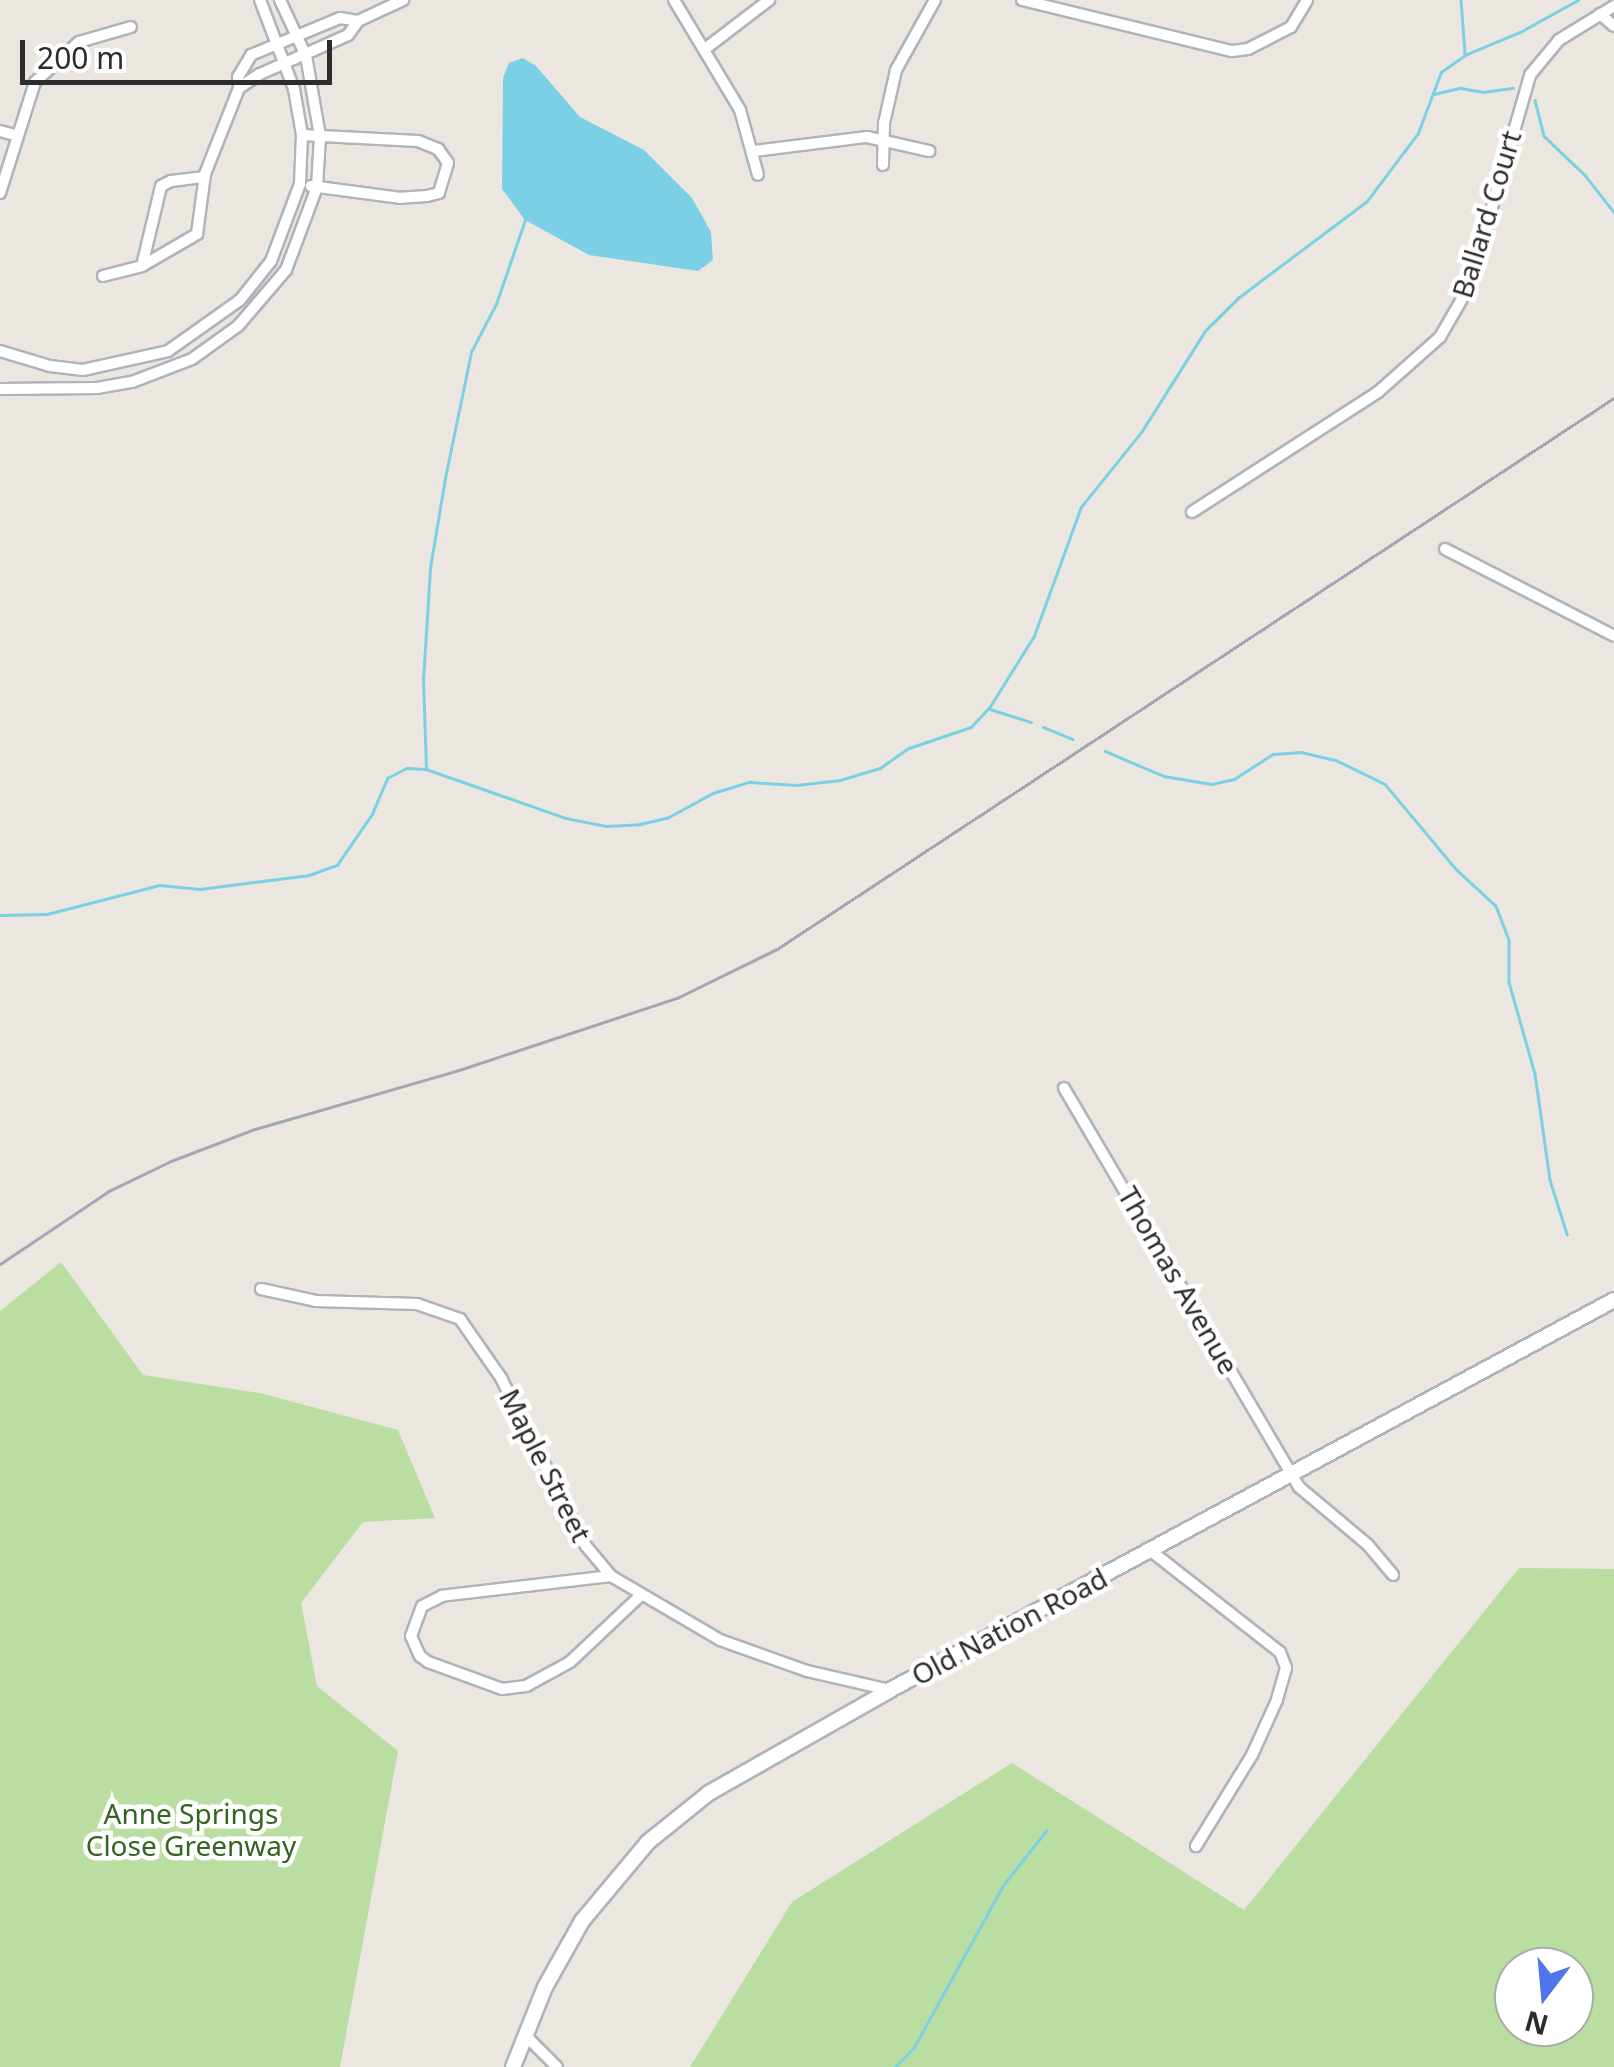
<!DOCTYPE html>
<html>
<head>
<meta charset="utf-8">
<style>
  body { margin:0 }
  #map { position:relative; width:1614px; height:2067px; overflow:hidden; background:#ece6e0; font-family:"Noto Sans",sans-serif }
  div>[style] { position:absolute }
  .green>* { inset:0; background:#badea1 }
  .water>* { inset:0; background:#7cd0e5 }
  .stream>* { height:2.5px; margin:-1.25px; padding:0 1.25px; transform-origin:1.25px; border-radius:1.25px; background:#7cd0e5 }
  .roads { filter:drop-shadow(2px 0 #b0b3bb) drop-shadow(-2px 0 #b0b3bb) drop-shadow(0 2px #b0b3bb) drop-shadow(0 -2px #b0b3bb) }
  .minor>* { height:10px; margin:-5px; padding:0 5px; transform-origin:5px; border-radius:5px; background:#fff }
  .secondary>* { height:14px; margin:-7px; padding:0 7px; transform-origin:7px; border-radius:7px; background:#fff }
  .rail>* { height:2.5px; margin:-1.25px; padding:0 1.25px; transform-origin:1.25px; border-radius:1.25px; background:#a3a6b5 }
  span { translate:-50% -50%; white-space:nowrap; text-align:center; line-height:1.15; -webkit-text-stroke:9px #fff; paint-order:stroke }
  .street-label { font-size:28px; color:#2c2c2c }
  .park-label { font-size:28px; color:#336421 }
  .north { position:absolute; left:1494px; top:1947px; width:100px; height:100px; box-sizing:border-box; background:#fff; border:2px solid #ababab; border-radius:50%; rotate:196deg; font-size:28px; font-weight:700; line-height:40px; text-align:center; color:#2c2c2c }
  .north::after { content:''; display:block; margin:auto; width:35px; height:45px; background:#4e75eb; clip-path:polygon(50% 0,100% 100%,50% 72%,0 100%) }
  .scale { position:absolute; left:20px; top:40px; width:312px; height:45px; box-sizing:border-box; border:5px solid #2c2c2c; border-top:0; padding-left:12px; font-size:30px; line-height:35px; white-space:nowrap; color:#2c2c2c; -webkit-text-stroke:8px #fff; paint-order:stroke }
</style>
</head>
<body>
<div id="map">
  <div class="green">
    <div style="clip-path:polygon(61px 1262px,143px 1375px,260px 1393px,398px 1430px,435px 1518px,363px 1522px,301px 1603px,317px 1686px,398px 1751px,340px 2067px,0 2067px,0 1311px)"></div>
    <div style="clip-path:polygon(evenodd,1519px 1568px,1614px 1569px,1614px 2067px,690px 2067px,792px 1902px,1012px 1763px,1244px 1910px,1519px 1568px,1514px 1967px,1574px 1967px,1574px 2027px,1514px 2027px,1514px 1967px)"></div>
  </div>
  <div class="water">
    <div style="clip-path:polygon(523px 58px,536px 66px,580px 117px,644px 150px,692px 198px,711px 232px,713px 260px,698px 271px,589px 255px,525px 220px,502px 189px,503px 78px,509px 63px)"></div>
  </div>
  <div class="stream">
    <div style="left:1461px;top:0;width:53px;rotate:85.7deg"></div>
    <div style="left:1434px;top:94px;width:28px;rotate:-13deg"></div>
    <div style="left:1461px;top:88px;width:22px;rotate:10deg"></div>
    <div style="left:1483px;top:92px;width:30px;rotate:-8deg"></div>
    <div style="left:1535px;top:100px;width:37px;rotate:76deg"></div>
    <div style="left:1544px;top:136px;width:57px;rotate:43.6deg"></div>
    <div style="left:1585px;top:175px;width:47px;rotate:51.9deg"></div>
    <div style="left:990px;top:709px;width:43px;rotate:17.6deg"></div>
    <div style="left:1043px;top:727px;width:32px;rotate:22deg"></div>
    <div style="left:1105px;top:751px;width:64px;rotate:23deg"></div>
    <div style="left:1164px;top:776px;width:49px;rotate:9.5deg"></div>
    <div style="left:1212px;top:784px;width:23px;rotate:-13deg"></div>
    <div style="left:1234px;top:779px;width:46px;rotate:-32.7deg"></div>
    <div style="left:1273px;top:754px;width:28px;rotate:-4deg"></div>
    <div style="left:1301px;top:752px;width:36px;rotate:13deg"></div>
    <div style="left:1336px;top:760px;width:55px;rotate:26.1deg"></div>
    <div style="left:1385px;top:784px;width:112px;rotate:50.1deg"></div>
    <div style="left:1457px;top:870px;width:53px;rotate:42.7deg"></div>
    <div style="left:1496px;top:906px;width:36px;rotate:69deg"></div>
    <div style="left:1509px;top:940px;width:42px;rotate:90deg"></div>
    <div style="left:1509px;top:982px;width:96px;rotate:74.2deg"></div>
    <div style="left:1535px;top:1074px;width:107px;rotate:81.9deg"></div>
    <div style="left:1550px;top:1180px;width:57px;rotate:72.5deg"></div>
    <div style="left:426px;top:769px;width:89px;rotate:-91.9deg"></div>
    <div style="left:423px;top:680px;width:112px;rotate:-86.4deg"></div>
    <div style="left:430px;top:568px;width:91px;rotate:-80.5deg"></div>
    <div style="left:445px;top:478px;width:129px;rotate:-78.3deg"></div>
    <div style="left:471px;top:352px;width:54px;rotate:-62.5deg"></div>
    <div style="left:496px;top:304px;width:89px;rotate:-71deg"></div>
    <div style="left:0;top:915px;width:47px;rotate:-1.2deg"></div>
    <div style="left:47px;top:914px;width:117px;rotate:-14.4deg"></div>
    <div style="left:160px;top:885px;width:40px;rotate:5.7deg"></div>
    <div style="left:200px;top:889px;width:110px;rotate:-7.3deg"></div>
    <div style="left:309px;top:875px;width:30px;rotate:-20deg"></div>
    <div style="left:337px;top:865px;width:62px;rotate:-55.5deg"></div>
    <div style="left:372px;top:814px;width:39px;rotate:-67deg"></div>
    <div style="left:387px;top:778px;width:22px;rotate:-27deg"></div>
    <div style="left:407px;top:768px;width:19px;rotate:3deg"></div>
    <div style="left:426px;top:769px;width:148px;rotate:19.3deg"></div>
    <div style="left:566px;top:818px;width:41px;rotate:11.3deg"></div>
    <div style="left:606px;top:826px;width:34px;rotate:-3deg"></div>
    <div style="left:640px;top:824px;width:28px;rotate:-13deg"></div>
    <div style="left:667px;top:818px;width:52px;rotate:-28.5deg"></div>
    <div style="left:713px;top:793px;width:39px;rotate:-17deg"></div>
    <div style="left:750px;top:782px;width:47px;rotate:3.7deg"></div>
    <div style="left:797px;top:785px;width:43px;rotate:-6.6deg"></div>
    <div style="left:840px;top:780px;width:42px;rotate:-16.7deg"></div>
    <div style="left:880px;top:768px;width:35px;rotate:-35deg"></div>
    <div style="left:909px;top:748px;width:65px;rotate:-18.7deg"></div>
    <div style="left:971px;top:727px;width:26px;rotate:-47deg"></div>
    <div style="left:989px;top:708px;width:85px;rotate:-58deg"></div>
    <div style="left:1034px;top:636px;width:137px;rotate:-70deg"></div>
    <div style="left:1081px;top:507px;width:97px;rotate:-51.2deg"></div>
    <div style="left:1142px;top:431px;width:118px;rotate:-57.8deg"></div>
    <div style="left:1205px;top:331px;width:47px;rotate:-45deg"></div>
    <div style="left:1238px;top:298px;width:161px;rotate:-36.9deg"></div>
    <div style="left:1367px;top:201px;width:85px;rotate:-53.1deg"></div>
    <div style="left:1418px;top:133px;width:65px;rotate:-69.3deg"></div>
    <div style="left:1441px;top:72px;width:29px;rotate:-35deg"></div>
    <div style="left:1465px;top:55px;width:62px;rotate:-22.8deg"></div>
    <div style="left:1522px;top:31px;width:64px;rotate:-29deg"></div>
    <div style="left:895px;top:2067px;width:28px;rotate:-46deg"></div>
    <div style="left:914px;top:2047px;width:186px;rotate:-61.1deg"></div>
    <div style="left:1004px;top:1884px;width:68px;rotate:-51.6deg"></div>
  </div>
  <div class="roads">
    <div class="minor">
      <div style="left:674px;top:0;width:128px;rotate:59deg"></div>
      <div style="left:740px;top:110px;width:67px;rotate:74.5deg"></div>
      <div style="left:1022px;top:0;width:216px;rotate:13.7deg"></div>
      <div style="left:1232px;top:51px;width:16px;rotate:-7deg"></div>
      <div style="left:1248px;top:49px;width:48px;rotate:-27.1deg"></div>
      <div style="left:1291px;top:27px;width:31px;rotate:-59deg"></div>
      <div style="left:1600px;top:14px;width:18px;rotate:41deg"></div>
      <div style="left:705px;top:49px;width:81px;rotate:-37.4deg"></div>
      <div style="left:239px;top:88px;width:11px;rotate:-95deg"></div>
      <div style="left:238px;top:77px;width:26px;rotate:-59deg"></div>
      <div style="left:251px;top:55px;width:96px;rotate:-22.6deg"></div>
      <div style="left:340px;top:18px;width:18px;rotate:9deg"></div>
      <div style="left:0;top:131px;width:16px;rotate:15deg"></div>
      <div style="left:302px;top:135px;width:116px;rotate:3deg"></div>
      <div style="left:418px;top:141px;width:22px;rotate:22deg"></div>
      <div style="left:438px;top:149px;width:17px;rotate:54deg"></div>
      <div style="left:448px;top:163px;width:31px;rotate:107deg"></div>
      <div style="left:439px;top:193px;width:12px;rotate:166deg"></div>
      <div style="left:427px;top:196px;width:26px;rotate:176deg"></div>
      <div style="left:401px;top:198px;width:91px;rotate:-172.4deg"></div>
      <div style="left:754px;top:151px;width:114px;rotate:-7.1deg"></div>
      <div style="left:867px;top:137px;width:64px;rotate:12.7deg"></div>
      <div style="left:883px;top:165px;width:42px;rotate:-88.6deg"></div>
      <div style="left:884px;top:123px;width:54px;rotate:-77.2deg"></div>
      <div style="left:896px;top:70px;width:80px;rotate:-60.9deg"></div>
      <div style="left:0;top:193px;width:116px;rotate:-72.5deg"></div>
      <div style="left:35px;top:82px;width:59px;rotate:-42.3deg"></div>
      <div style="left:79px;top:42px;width:54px;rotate:-16.1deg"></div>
      <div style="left:142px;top:266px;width:82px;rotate:-76.6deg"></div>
      <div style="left:161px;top:186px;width:11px;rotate:-27deg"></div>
      <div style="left:171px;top:181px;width:34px;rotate:-7deg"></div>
      <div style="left:103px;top:276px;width:40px;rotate:-14.4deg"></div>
      <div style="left:142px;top:266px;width:64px;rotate:-30.2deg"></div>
      <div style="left:197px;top:234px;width:61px;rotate:-82.4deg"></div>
      <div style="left:205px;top:174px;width:92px;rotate:-68.4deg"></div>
      <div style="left:239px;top:88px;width:25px;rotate:-34deg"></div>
      <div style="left:260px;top:74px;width:96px;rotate:-23.9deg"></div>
      <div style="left:348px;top:35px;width:17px;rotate:-54deg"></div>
      <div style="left:358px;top:21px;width:50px;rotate:-25deg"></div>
      <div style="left:0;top:351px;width:52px;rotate:16.7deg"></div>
      <div style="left:50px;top:366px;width:33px;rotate:7deg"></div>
      <div style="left:83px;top:370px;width:87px;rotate:-12.6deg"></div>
      <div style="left:168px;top:351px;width:88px;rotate:-35.3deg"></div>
      <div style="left:240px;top:300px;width:50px;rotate:-51.5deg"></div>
      <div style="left:271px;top:261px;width:82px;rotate:-69.4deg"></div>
      <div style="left:300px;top:184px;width:49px;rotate:-87.7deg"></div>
      <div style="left:302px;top:135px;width:47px;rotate:-99.9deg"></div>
      <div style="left:294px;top:89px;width:95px;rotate:-110.9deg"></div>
      <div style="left:0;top:389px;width:97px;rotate:-0.6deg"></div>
      <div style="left:97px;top:388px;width:36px;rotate:-10deg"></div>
      <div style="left:132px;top:382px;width:64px;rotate:-21deg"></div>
      <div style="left:192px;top:359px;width:57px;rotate:-35.7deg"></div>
      <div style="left:238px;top:326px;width:74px;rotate:-49.4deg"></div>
      <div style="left:286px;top:270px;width:89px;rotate:-69.5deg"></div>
      <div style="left:317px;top:187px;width:51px;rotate:-86.6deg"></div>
      <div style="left:320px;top:136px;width:81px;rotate:-99.9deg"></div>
      <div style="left:306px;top:56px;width:62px;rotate:-114.9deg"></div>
      <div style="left:1192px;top:512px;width:221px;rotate:-32.8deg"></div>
      <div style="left:1378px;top:392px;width:83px;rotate:-41.6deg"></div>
      <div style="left:1440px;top:337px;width:58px;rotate:-59.9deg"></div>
      <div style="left:1469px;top:287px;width:221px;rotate:-73.9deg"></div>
      <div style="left:1530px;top:75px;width:45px;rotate:-50.4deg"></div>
      <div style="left:1559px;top:40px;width:65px;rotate:-31.7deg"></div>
      <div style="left:1445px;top:549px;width:190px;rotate:27.2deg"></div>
      <div style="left:1064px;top:1088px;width:463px;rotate:59.5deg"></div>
      <div style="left:1299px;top:1487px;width:90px;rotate:40deg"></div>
      <div style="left:1368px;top:1545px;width:39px;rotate:50deg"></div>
      <div style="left:261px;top:1289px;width:56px;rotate:12.3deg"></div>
      <div style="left:316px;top:1301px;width:101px;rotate:1.7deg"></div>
      <div style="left:417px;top:1304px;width:46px;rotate:19.2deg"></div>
      <div style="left:460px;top:1319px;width:72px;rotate:55.2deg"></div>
      <div style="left:501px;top:1378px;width:188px;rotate:63.2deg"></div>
      <div style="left:586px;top:1546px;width:39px;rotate:50deg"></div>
      <div style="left:611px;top:1576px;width:126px;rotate:30.4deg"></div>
      <div style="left:720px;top:1640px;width:92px;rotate:19.6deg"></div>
      <div style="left:807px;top:1671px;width:85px;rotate:12.9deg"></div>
      <div style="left:1151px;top:1551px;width:164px;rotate:38.1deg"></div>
      <div style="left:1280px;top:1652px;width:17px;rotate:69deg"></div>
      <div style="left:1286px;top:1668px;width:33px;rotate:106deg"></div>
      <div style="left:1277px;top:1700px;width:60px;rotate:114.4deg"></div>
      <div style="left:1252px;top:1755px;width:107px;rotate:121.6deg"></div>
      <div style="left:611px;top:1576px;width:170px;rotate:173.3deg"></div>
      <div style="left:442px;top:1596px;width:22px;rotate:153deg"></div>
      <div style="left:422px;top:1606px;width:32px;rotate:110deg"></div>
      <div style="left:411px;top:1636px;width:22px;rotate:66deg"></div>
      <div style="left:420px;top:1656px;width:10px;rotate:37deg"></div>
      <div style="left:428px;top:1662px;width:79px;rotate:20deg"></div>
      <div style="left:502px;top:1689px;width:24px;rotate:-7deg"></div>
      <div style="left:526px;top:1686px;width:50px;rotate:-28.6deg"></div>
      <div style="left:570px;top:1662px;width:96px;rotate:-43.3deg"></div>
      <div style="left:525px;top:2035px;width:45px;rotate:45deg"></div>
    </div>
    <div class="secondary">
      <div style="left:513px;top:2067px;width:86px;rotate:-68.2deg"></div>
      <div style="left:545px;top:1987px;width:76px;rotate:-60.7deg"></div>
      <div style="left:582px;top:1921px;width:103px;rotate:-50.1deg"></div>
      <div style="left:648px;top:1842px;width:78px;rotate:-38.8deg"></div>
      <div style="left:709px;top:1793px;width:208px;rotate:-29.6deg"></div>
      <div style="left:890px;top:1690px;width:822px;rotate:-28.31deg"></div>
    </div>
  </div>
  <div class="rail">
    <div style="left:0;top:1264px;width:131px;rotate:-33.8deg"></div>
    <div style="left:109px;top:1191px;width:69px;rotate:-25.8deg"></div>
    <div style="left:171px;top:1161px;width:90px;rotate:-20.9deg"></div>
    <div style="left:255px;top:1129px;width:209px;rotate:-16.1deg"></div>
    <div style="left:456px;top:1071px;width:233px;rotate:-18.3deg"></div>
    <div style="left:677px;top:998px;width:111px;rotate:-26.1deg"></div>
    <div style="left:777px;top:949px;width:1002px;rotate:-33.36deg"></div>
  </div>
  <div class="street-label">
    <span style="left:1486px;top:214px;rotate:-73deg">Ballard Court</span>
    <span style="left:1179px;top:1280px;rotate:60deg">Thomas Avenue</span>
    <span style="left:546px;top:1465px;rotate:63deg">Maple Street</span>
    <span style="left:1009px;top:1626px;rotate:-28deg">Old Nation Road</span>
  </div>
  <div class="park-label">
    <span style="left:191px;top:1829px">Anne Springs<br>Close Greenway</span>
  </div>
  <div class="north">N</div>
  <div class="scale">200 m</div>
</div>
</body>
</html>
